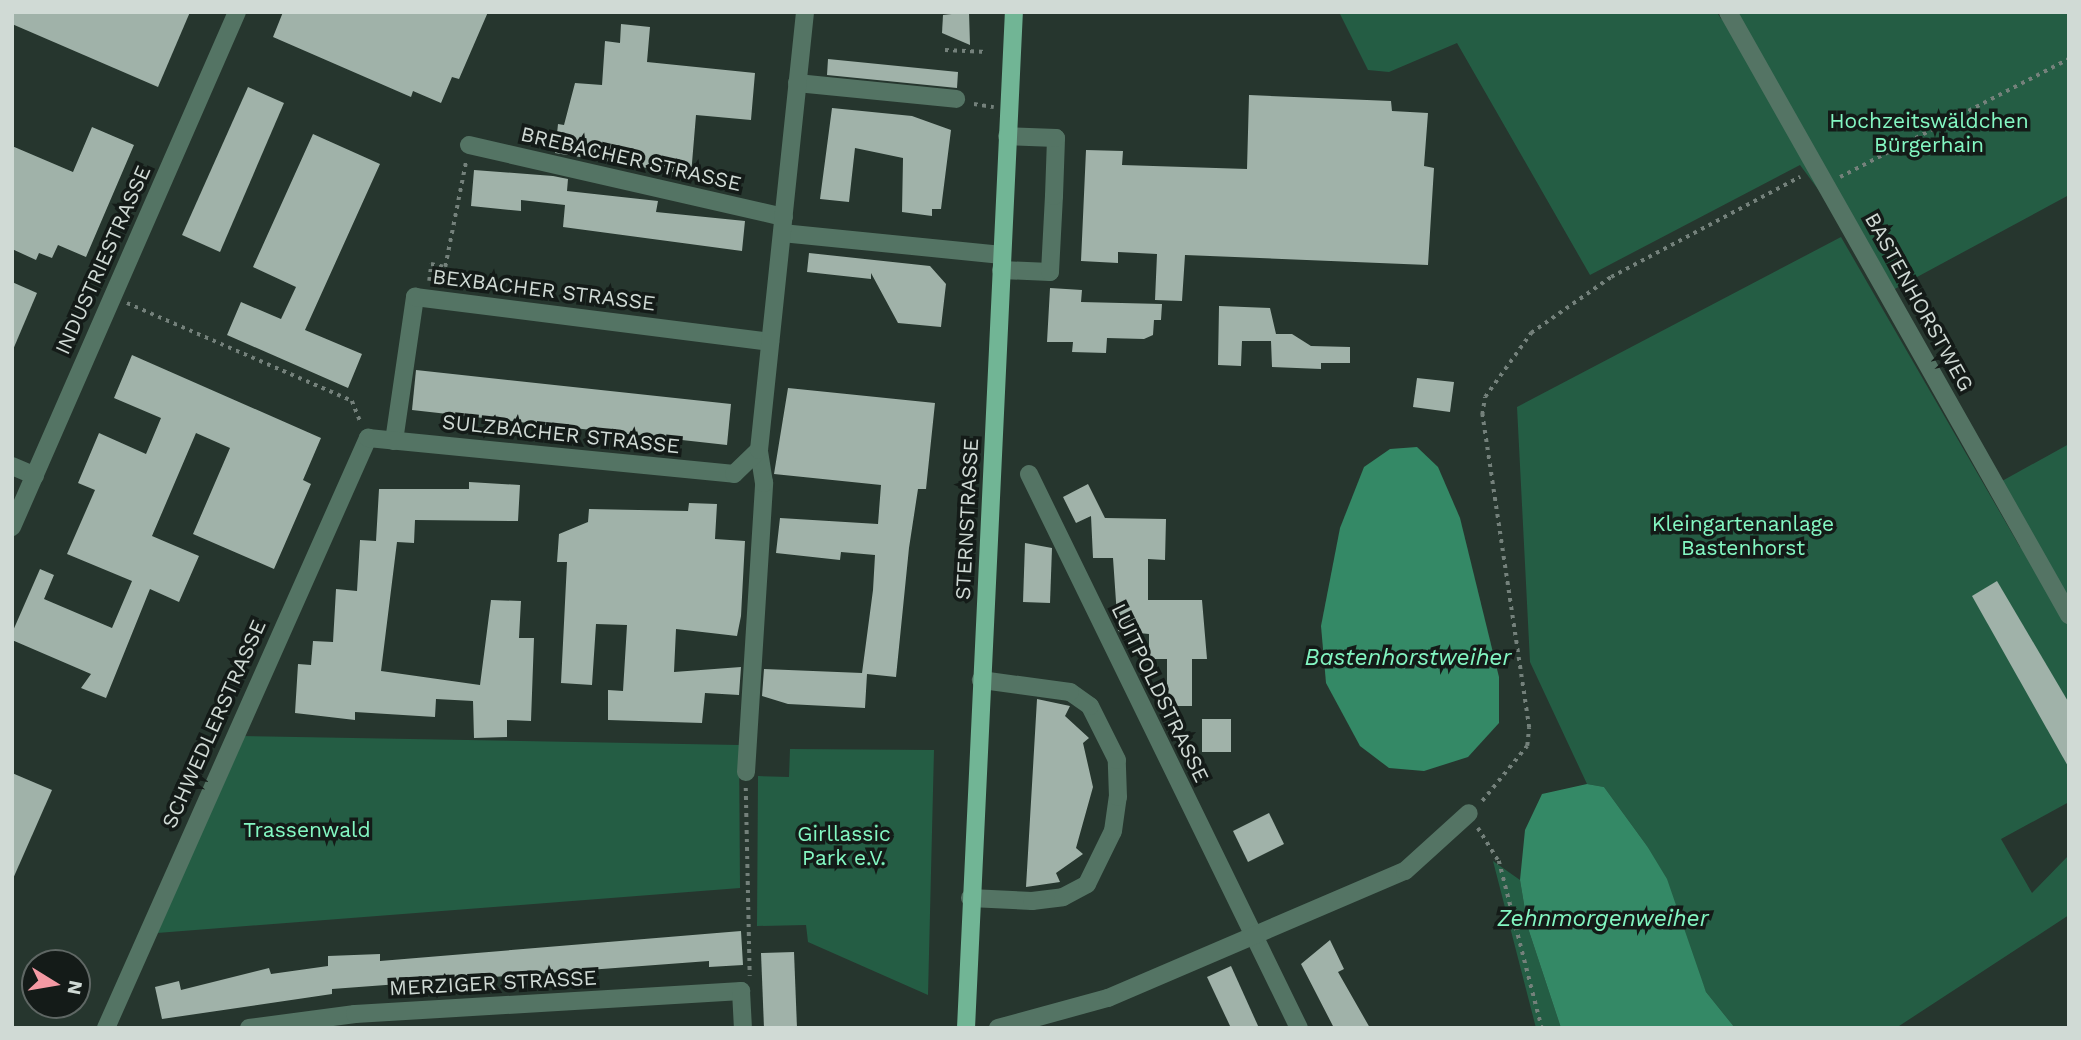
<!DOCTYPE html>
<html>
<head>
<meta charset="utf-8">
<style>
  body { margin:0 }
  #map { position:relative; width:2081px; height:1040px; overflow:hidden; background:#26362e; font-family:"Work Sans",sans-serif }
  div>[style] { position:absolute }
  .green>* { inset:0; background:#245d44 }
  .water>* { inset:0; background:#348966 }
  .building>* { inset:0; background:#a0b2a9 }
  .path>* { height:3.5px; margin-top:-1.75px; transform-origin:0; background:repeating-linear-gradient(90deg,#74817b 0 3.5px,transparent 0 8.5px) }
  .minor>* { height:18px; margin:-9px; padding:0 9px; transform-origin:9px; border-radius:9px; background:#547464 }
  .major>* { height:18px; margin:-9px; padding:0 9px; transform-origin:9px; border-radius:9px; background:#71b595 }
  span { translate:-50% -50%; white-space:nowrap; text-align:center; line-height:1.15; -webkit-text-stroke:7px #141b18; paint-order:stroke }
  .park-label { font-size:21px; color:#84f8c3 }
  .street-label { font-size:21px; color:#d0dad5 }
  .water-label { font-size:23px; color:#83f6c2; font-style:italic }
  .frame { position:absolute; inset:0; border:14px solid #d0dad5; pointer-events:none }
  .north { position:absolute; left:21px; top:949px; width:70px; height:70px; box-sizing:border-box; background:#141b18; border:2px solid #5f6764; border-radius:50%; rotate:101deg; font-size:19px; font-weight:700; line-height:28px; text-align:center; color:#d0dad5 }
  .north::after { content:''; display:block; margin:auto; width:24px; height:32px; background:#f49aa4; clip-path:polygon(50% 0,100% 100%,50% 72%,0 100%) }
</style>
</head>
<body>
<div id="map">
  <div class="green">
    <div style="clip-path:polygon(1339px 12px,1717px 12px,1721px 19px,1737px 12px,2069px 12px,2069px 195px,1893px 290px,1800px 165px,1590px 275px,1457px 43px,1389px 72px,1368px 70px)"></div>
    <div style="clip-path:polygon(1841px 237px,2020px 547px,2034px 539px,2002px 481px,2069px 444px,2069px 802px,2001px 839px,2032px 893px,2069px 855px,2069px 915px,1896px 1028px,1735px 1028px,1706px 992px,1647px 846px,1604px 787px,1587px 784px,1530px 662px,1517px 407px)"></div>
    <div style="clip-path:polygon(240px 736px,739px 745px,740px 888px,157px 933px)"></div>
    <div style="clip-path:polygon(790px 749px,934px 750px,928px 995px,808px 942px,806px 925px,757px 926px,758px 776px,789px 777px)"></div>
    <div style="clip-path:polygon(1493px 861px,1520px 880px,1528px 928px,1561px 1028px,1536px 1028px)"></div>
  </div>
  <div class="water">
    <div style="clip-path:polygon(1417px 447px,1438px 467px,1460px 518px,1499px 677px,1499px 723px,1468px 757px,1424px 771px,1389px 768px,1360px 746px,1326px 683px,1321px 626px,1340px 528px,1364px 467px,1390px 449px)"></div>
    <div style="clip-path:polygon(1587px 784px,1604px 787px,1647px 846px,1667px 879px,1706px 992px,1735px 1028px,1561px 1028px,1528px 928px,1520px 880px,1525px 830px,1542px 794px)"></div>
  </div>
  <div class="building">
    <div style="clip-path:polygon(12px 12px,190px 12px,158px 87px,12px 24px)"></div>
    <div style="clip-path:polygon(283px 12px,488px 12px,459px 79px,452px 77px,441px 103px,413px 91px,411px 97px,273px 37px)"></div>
    <div style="clip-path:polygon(969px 12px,970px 45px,942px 33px,943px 15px)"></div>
    <div style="clip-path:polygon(621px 24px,650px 27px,647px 62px,755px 73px,751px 120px,696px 115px,691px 175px,555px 153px,558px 124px,564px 125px,575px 83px,602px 85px,605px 41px,620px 43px)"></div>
    <div style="clip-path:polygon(828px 59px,958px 72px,957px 88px,827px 75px)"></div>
    <div style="clip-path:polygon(248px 87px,284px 103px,220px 252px,182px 235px)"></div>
    <div style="clip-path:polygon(1249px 95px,1391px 101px,1392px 111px,1428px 113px,1424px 166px,1434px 168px,1428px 265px,1185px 255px,1182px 301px,1155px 300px,1157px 254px,1118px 252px,1118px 263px,1081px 261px,1086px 150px,1123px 151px,1122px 165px,1247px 169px)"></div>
    <div style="clip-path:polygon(832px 108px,912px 116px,951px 130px,941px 209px,932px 209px,932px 216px,902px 212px,903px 158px,855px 148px,849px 202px,820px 199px)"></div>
    <div style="clip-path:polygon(92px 127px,134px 145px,86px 257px,58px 245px,52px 258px,39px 253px,36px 260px,12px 249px,12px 146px,73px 172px)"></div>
    <div style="clip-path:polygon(313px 134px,380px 164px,305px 330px,362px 354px,348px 388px,227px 335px,241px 302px,281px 319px,296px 287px,253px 267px)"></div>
    <div style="clip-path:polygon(474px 170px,553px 176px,568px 179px,567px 191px,658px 201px,656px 212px,745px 221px,742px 251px,563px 227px,565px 205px,521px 200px,521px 211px,471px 206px)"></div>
    <div style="clip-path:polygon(809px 253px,930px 266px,946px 284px,941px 327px,898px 323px,871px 273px,871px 279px,807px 272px)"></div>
    <div style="clip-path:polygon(12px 282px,37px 293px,12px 352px)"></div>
    <div style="clip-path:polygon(1050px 288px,1082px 290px,1081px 302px,1162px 304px,1161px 320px,1154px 320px,1153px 335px,1144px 339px,1107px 338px,1106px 353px,1072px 352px,1073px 342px,1047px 342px)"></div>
    <div style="clip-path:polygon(1219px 306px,1270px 308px,1276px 334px,1292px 334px,1311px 346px,1350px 347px,1350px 363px,1321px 363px,1321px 369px,1272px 367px,1271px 341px,1242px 341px,1241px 366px,1218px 365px)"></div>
    <div style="clip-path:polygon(132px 355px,321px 438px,303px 480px,311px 484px,274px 569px,193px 534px,230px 448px,196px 433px,152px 536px,199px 556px,179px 602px,150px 589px,106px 698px,81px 688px,91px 674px,12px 640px,12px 633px,40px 569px,54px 575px,44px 599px,112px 628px,132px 581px,67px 554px,95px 490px,78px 483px,99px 433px,146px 454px,161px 418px,114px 398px)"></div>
    <div style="clip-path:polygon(416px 370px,731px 404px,727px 445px,412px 410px)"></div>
    <div style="clip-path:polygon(1417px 378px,1454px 382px,1450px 412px,1413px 407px)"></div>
    <div style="clip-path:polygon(788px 388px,935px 403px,926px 489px,918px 489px,909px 548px,896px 677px,867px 674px,865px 708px,788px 704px,762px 696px,764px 669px,862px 673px,873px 590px,875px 555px,841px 552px,840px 560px,776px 553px,780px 518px,878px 524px,881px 485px,774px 474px)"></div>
    <div style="clip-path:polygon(469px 482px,520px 485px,518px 521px,415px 520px,414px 543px,397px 542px,381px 671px,480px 685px,491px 600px,521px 601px,519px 638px,534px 638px,531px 721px,507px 720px,507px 737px,474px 738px,473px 701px,436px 699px,435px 717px,355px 712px,355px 720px,295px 713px,298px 664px,311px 665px,313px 641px,333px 642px,336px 589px,357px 591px,360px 540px,376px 541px,379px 489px,469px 489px)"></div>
    <div style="clip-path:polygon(1088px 484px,1105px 518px,1166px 519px,1165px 560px,1148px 559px,1148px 600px,1202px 600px,1207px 659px,1192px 659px,1192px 706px,1167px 706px,1167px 659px,1149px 659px,1149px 634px,1118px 631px,1113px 558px,1093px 558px,1091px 516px,1076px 523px,1063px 497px)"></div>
    <div style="clip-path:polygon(689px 503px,717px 504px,715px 539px,745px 541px,741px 616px,737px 636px,676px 629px,674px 672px,741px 667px,739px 695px,705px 693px,702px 723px,608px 720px,608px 690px,623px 691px,627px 625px,596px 624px,592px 685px,561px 683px,567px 562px,557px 562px,559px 534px,588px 522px,589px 509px,688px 511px)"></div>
    <div style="clip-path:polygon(1025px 543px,1052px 548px,1050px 603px,1023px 602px)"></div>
    <div style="clip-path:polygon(1997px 581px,2069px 703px,2069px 768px,1972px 596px)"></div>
    <div style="clip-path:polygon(1037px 699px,1070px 706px,1065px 716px,1089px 738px,1083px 743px,1093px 787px,1076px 848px,1083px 854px,1056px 873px,1060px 882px,1026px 887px)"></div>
    <div style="clip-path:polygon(1202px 719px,1231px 719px,1231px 752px,1202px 752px)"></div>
    <div style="clip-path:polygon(12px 773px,52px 790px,12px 881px)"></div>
    <div style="clip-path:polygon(1269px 813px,1284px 844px,1248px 862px,1233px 831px)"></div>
    <div style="clip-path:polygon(741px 931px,743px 965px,709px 967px,709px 961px,332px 989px,332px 994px,162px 1019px,155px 987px,179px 981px,181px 990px,269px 968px,271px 974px,328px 966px,328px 956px,380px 954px,380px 961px)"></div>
    <div style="clip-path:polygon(1330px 940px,1344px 969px,1338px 972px,1370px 1028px,1334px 1028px,1301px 964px)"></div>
    <div style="clip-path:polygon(794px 952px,797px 1028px,764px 1028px,761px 953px)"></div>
    <div style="clip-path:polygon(1231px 966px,1259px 1028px,1231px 1028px,1207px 977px)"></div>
  </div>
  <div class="path">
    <div style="left:945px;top:50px;width:42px;rotate:2.7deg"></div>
    <div style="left:974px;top:104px;width:20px;rotate:9deg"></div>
    <div style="left:1840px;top:177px;width:258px;rotate:-27.3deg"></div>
    <div style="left:429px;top:281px;width:17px;rotate:-83deg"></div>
    <div style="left:431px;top:264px;width:14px;rotate:12deg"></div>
    <div style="left:445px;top:267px;width:108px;rotate:-78.8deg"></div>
    <div style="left:127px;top:303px;width:245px;rotate:23.5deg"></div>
    <div style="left:352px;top:401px;width:24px;rotate:68deg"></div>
    <div style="left:746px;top:788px;width:188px;rotate:88.8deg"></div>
    <div style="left:1482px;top:801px;width:71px;rotate:-50.7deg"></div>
    <div style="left:1527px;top:746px;width:18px;rotate:-84deg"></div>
    <div style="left:1529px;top:728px;width:317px;rotate:-98.5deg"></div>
    <div style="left:1482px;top:415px;width:18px;rotate:-81deg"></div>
    <div style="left:1485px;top:397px;width:79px;rotate:-54.3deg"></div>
    <div style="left:1531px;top:333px;width:98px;rotate:-35deg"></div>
    <div style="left:1611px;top:277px;width:214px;rotate:-27.9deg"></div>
    <div style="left:1478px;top:828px;width:39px;rotate:58deg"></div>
    <div style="left:1499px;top:861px;width:172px;rotate:75.6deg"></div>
  </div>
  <div class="minor">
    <div style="left:1728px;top:12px;width:693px;rotate:60.51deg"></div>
    <div style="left:797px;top:83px;width:160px;rotate:5.7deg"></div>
    <div style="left:469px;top:145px;width:323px;rotate:12.9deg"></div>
    <div style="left:782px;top:233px;width:221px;rotate:5.7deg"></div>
    <div style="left:1001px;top:270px;width:49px;rotate:2.3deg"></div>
    <div style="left:1050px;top:272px;width:76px;rotate:-87deg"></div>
    <div style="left:1054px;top:196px;width:58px;rotate:-88deg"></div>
    <div style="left:1056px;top:138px;width:49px;rotate:-177.7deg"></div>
    <div style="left:394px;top:441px;width:146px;rotate:-81.7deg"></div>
    <div style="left:415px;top:297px;width:358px;rotate:7.2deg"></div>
    <div style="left:12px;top:466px;width:25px;rotate:23deg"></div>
    <div style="left:1029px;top:474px;width:616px;rotate:64.02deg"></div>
    <div style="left:12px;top:527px;width:562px;rotate:-66.4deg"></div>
    <div style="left:746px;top:772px;width:290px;rotate:-86.4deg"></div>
    <div style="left:764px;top:483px;width:33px;rotate:-99deg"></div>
    <div style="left:970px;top:898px;width:62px;rotate:2.8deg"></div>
    <div style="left:1032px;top:901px;width:31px;rotate:-7deg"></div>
    <div style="left:1063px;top:897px;width:27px;rotate:-28deg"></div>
    <div style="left:1087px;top:884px;width:59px;rotate:-63.9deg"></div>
    <div style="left:1113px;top:831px;width:34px;rotate:-82deg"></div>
    <div style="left:1118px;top:797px;width:37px;rotate:-92deg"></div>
    <div style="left:1117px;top:760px;width:60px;rotate:-116.6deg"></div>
    <div style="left:1090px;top:706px;width:24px;rotate:-145deg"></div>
    <div style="left:1070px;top:692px;width:90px;rotate:-172.3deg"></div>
    <div style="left:106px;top:1028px;width:646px;rotate:-66.06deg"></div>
    <div style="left:368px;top:438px;width:368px;rotate:5.6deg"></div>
    <div style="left:734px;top:474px;width:35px;rotate:-44deg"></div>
    <div style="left:759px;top:450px;width:440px;rotate:-84deg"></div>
    <div style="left:249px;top:1028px;width:107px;rotate:-7.5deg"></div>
    <div style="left:355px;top:1014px;width:387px;rotate:-3.4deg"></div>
    <div style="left:741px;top:991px;width:37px;rotate:87deg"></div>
    <div style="left:998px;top:1028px;width:114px;rotate:-15.3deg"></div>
    <div style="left:1108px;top:998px;width:323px;rotate:-23.2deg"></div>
    <div style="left:1405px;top:871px;width:86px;rotate:-42.2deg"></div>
  </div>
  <div class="major">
    <div style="left:966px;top:1028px;width:1017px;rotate:-87.3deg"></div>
  </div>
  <div class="park-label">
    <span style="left:1929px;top:133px">Hochzeitswäldchen<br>Bürgerhain</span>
    <span style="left:1743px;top:536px">Kleingartenanlage<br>Bastenhorst</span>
    <span style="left:307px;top:830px">Trassenwald</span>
    <span style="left:844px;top:846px">Girllassic<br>Park e.V.</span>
  </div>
  <div class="street-label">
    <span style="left:631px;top:159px;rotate:13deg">BREBACHER STRASSE</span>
    <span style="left:103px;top:260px;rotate:-66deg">INDUSTRIESTRASSE</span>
    <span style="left:544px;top:290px;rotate:7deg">BEXBACHER STRASSE</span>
    <span style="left:1919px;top:302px;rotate:61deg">BASTENHORSTWEG</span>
    <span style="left:561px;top:434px;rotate:6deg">SULZBACHER STRASSE</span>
    <span style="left:967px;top:519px;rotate:-87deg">STERNSTRASSE</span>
    <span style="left:1160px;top:693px;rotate:64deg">LUITPOLDSTRASSE</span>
    <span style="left:214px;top:724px;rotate:-66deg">SCHWEDLERSTRASSE</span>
    <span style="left:493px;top:983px;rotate:-3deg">MERZIGER STRASSE</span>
  </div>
  <div class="water-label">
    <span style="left:1408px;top:658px">Bastenhorstweiher</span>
    <span style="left:1603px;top:919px">Zehnmorgenweiher</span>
  </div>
  <div class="frame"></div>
  <div class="north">N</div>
</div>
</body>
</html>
